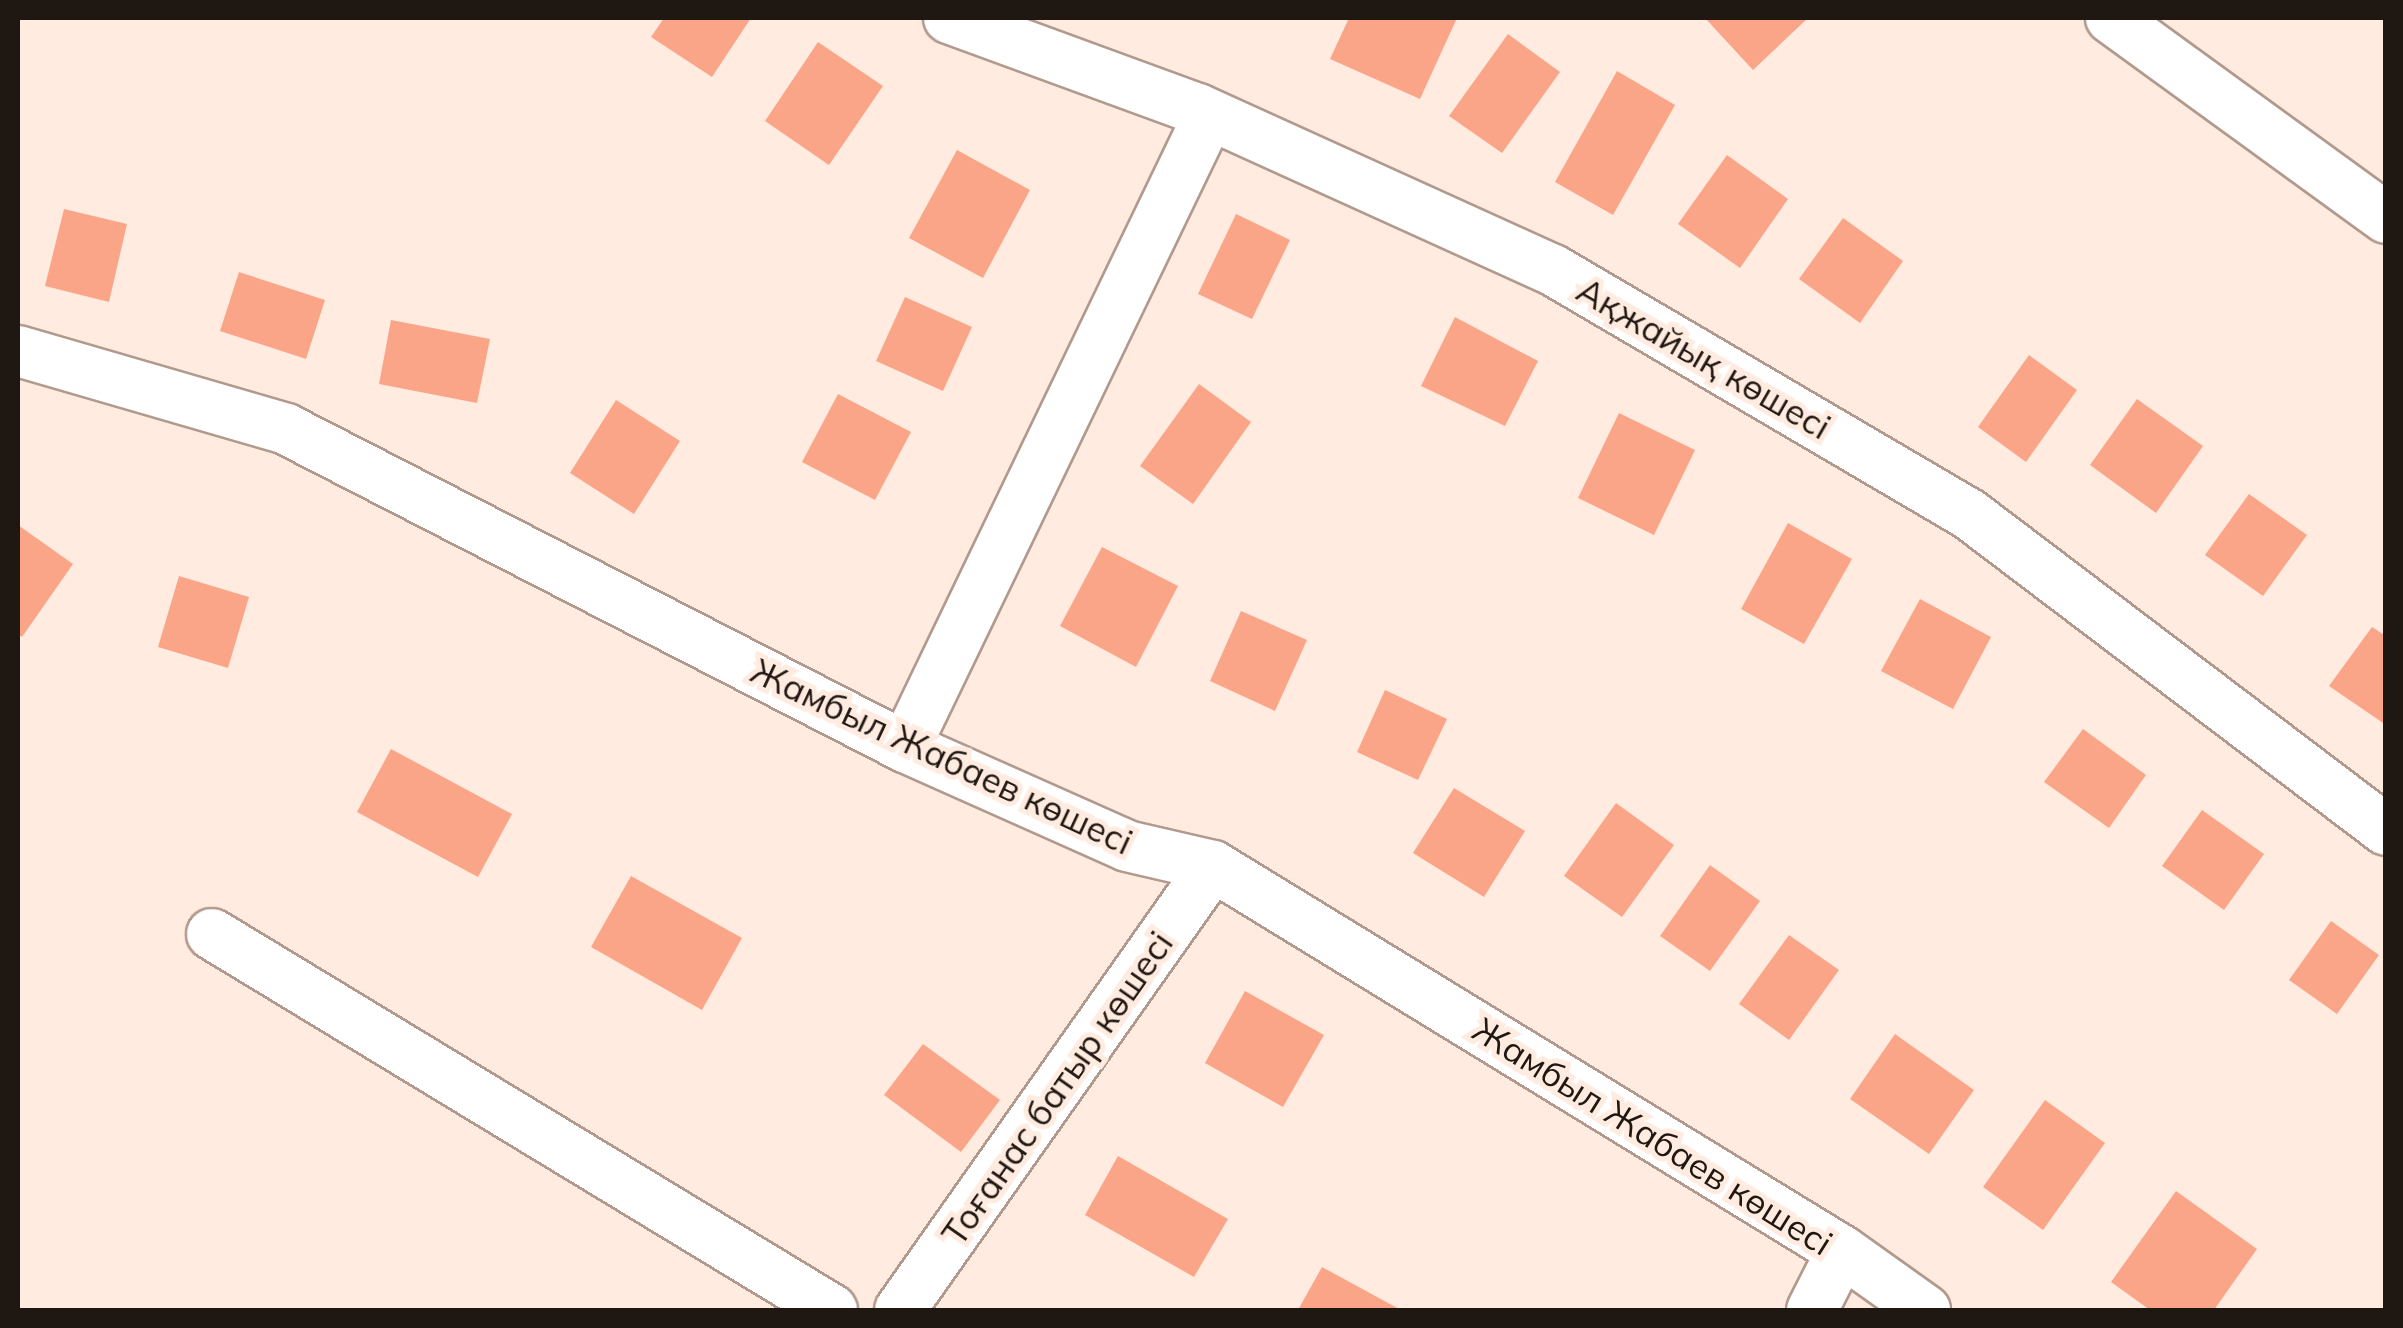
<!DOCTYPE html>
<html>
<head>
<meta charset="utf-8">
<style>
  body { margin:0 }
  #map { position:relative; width:2403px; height:1328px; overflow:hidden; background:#ffebdf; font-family:Mulish,sans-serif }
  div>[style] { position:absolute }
  .building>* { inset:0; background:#fba588 }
  .roads { filter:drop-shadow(2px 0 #b19a8d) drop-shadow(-2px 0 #b19a8d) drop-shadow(0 2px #b19a8d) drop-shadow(0 -2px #b19a8d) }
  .minor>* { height:50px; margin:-25px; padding:0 25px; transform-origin:25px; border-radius:25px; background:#fff }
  span { translate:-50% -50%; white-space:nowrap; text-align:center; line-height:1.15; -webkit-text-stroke:10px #ffebdf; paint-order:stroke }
  .street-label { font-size:35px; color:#1f1712 }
  .frame { position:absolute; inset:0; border:20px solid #1f1712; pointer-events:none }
</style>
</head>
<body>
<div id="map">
  <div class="building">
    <div style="clip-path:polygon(664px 18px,751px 18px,712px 77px,651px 37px)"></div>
    <div style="clip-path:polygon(1349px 18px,1457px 18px,1420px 99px,1330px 59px)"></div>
    <div style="clip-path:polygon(1705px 18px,1808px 18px,1753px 70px)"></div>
    <div style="clip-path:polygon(1508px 34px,1560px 72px,1502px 153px,1449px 116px)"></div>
    <div style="clip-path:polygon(818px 42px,883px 86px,829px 165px,765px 121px)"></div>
    <div style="clip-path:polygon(1617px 71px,1675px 105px,1613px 215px,1555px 182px)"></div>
    <div style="clip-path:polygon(957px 150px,1030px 190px,983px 278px,909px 238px)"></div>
    <div style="clip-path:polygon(1727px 155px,1788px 199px,1740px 268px,1678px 224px)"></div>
    <div style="clip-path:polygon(64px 209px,127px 224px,109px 302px,45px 286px)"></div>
    <div style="clip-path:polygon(1236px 214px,1290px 240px,1252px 319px,1198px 294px)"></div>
    <div style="clip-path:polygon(1843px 218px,1903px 261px,1860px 323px,1799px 279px)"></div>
    <div style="clip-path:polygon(239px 272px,325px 300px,306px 359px,220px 331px)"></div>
    <div style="clip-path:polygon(905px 297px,972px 327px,943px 391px,876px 361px)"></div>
    <div style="clip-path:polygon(1455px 317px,1538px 361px,1505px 426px,1421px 386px)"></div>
    <div style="clip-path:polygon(391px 320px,490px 339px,477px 403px,379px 384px)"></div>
    <div style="clip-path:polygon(2029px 355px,2077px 390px,2026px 462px,1978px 427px)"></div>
    <div style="clip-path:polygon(1199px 384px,1251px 422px,1193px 504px,1140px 466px)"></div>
    <div style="clip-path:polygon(838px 394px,911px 432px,875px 500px,802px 462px)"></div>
    <div style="clip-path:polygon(2137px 399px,2203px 446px,2156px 513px,2090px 465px)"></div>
    <div style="clip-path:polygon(616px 400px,680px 441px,634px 514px,570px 473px)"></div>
    <div style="clip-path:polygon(1619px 413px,1695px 450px,1654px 535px,1578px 498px)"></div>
    <div style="clip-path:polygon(2249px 494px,2307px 535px,2263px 596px,2205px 555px)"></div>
    <div style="clip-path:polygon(1788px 523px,1852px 559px,1804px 644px,1741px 609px)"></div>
    <div style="clip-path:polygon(18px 525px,73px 564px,22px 637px,18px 634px)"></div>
    <div style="clip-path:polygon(1102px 547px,1178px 586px,1136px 667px,1060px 626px)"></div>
    <div style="clip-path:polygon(179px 576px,249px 597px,228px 668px,158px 647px)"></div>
    <div style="clip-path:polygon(1920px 599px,1991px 637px,1953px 709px,1881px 671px)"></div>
    <div style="clip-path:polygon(1241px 611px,1307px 640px,1275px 711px,1210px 681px)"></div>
    <div style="clip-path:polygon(2372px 627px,2386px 636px,2386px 725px,2329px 686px)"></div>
    <div style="clip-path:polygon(1385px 690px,1447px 719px,1418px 780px,1357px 752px)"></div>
    <div style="clip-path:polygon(2083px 729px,2146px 775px,2109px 828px,2044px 782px)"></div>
    <div style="clip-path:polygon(391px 749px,512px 814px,478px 877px,357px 812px)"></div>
    <div style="clip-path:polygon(1454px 788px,1525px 831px,1484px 897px,1413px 853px)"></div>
    <div style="clip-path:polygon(1616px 803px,1674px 845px,1622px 917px,1564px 876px)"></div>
    <div style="clip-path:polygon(2202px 810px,2264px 854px,2224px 910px,2162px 866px)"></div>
    <div style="clip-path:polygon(1710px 865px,1760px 901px,1710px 971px,1660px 936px)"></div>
    <div style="clip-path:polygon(631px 876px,742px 938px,702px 1010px,591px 947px)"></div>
    <div style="clip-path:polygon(2331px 921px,2379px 955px,2337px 1014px,2289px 980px)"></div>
    <div style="clip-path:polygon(1789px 935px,1839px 970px,1789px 1040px,1739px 1004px)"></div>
    <div style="clip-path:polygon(1245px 991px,1324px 1035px,1283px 1107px,1205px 1063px)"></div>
    <div style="clip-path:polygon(1895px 1034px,1974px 1090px,1929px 1154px,1850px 1099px)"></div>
    <div style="clip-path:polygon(923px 1044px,1000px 1100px,961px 1152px,884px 1095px)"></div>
    <div style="clip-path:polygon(2045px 1100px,2105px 1143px,2043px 1230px,1983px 1187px)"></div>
    <div style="clip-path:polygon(1118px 1156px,1228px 1219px,1194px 1277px,1085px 1215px)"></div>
    <div style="clip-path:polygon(2176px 1191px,2257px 1249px,2214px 1310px,2150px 1310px,2111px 1282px)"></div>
    <div style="clip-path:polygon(1322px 1267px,1401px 1310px,1298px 1310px)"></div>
  </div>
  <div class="roads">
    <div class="minor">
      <div style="left:949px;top:18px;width:265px;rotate:20.1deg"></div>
      <div style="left:1198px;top:109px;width:390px;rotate:24.4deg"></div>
      <div style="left:1553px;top:270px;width:482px;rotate:30.4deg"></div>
      <div style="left:1969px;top:514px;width:523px;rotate:37.15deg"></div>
      <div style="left:2111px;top:18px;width:340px;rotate:36deg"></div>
      <div style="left:18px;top:351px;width:279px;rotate:16.2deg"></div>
      <div style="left:286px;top:429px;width:696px;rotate:27.19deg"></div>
      <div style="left:905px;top:747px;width:243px;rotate:24deg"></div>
      <div style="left:1127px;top:846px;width:88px;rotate:13.1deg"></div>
      <div style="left:1213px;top:866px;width:737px;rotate:31.47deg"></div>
      <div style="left:1842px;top:1251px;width:102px;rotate:35.4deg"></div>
      <div style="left:905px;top:747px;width:701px;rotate:-64.31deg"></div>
      <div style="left:212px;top:934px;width:725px;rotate:31.23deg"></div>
      <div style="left:900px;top:1310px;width:543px;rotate:-54.82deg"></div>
      <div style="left:1812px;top:1310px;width:66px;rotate:-63deg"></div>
    </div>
  </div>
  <div class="street-label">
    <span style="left:1704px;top:358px;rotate:30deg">Ақжайық көшесі</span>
    <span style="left:942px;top:756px;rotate:25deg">Жамбыл Жабаев көшесі</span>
    <span style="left:1057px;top:1088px;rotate:-55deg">Тоғанас батыр көшесі</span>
    <span style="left:1653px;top:1136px;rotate:32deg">Жамбыл Жабаев көшесі</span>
  </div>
  <div class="frame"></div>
</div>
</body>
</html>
